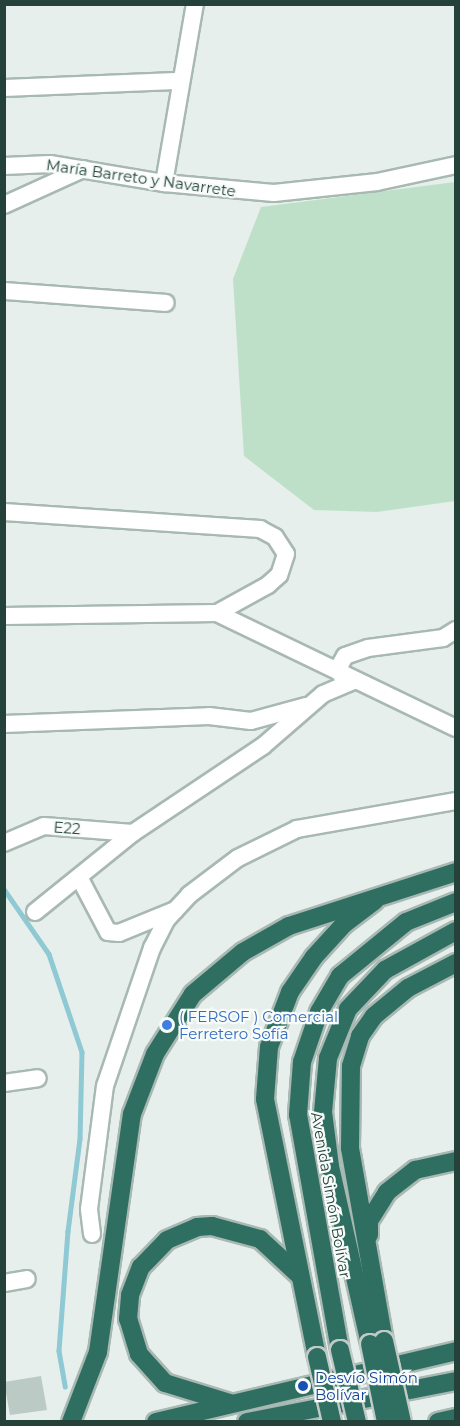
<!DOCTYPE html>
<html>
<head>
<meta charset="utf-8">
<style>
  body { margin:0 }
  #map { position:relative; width:460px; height:1426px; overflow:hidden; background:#e6efeb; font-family:Montserrat,sans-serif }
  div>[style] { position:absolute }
  .green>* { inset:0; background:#bfe0c8 }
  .stream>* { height:4.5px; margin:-2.25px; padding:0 2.25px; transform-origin:2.25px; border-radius:2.25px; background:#8ec9d4 }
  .building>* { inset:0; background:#bbcac4 }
  .roads { filter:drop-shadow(2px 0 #a8b8b2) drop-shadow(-2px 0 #a8b8b2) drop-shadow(0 2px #a8b8b2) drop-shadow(0 -2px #a8b8b2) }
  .minor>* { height:16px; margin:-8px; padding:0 8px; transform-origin:8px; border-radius:8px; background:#fff }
  .highway>* { height:18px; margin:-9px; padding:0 9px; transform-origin:9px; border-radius:9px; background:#2f6f62 }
  .bridges { filter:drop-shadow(2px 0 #c2cac8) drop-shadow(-2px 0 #c2cac8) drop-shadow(0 2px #c2cac8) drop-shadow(0 -2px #c2cac8) }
  .highway-bridge>* { height:18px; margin:-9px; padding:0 9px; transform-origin:9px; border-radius:9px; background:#2f6f62 }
  .dots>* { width:16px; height:16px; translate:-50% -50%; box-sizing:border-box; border:3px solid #f7fbf9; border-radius:50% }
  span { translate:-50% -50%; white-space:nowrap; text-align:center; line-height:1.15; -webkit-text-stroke:4.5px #f7fbf9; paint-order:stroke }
  .street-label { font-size:15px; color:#24423a }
  .shop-label { font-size:15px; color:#366cbe }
  .left { translate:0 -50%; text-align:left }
  .transit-label { font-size:15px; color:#164399 }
  .frame { position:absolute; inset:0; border:6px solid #24423a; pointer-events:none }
</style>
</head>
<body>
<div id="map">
  <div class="green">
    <div style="clip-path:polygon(455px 182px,455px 501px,377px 512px,314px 510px,244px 456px,233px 279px,261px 207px)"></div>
  </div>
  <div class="stream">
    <div style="left:4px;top:889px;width:79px;rotate:55.3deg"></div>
    <div style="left:49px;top:954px;width:103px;rotate:71.4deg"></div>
    <div style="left:82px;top:1052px;width:87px;rotate:91.3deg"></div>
    <div style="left:80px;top:1139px;width:93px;rotate:97.4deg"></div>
    <div style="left:68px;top:1231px;width:120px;rotate:94.3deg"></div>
    <div style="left:59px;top:1351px;width:36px;rotate:80deg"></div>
  </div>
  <div class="building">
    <div style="clip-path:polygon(41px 1376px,47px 1410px,10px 1415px,4px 1382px)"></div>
  </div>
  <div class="roads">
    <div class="minor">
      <div style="left:4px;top:88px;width:176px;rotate:-2.3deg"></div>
      <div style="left:4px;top:166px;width:46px;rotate:-2.5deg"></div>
      <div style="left:50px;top:164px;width:116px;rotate:9.5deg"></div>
      <div style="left:164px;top:183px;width:110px;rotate:5.2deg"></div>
      <div style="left:274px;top:193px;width:104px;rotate:-6.1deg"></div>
      <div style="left:377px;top:182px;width:81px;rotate:-12.1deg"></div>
      <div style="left:164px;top:183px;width:182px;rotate:-80.2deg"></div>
      <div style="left:4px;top:205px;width:87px;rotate:-24.5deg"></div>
      <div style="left:4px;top:291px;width:162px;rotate:4.2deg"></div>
      <div style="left:4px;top:512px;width:257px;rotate:3.8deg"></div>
      <div style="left:260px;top:529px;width:17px;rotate:28deg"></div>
      <div style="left:275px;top:537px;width:20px;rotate:57deg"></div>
      <div style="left:286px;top:554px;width:22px;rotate:108deg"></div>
      <div style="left:279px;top:575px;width:15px;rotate:138deg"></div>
      <div style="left:268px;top:585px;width:58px;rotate:151.2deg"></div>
      <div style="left:4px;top:616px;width:213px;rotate:-0.8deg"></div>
      <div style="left:217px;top:613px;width:265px;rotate:25.7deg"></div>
      <div style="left:341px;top:675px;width:10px;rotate:-96deg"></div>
      <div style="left:340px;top:665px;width:10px;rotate:-61deg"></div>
      <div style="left:345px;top:656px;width:24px;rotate:-19deg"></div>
      <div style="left:368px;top:648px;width:76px;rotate:-7.6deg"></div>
      <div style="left:443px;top:638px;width:15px;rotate:-32deg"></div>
      <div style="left:4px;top:724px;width:205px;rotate:-2.2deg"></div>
      <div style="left:209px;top:716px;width:42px;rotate:6.8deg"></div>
      <div style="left:251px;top:721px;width:57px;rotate:-15.3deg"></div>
      <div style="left:4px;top:843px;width:43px;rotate:-23deg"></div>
      <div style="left:44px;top:826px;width:89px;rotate:4.5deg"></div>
      <div style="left:79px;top:877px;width:62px;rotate:62.2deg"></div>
      <div style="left:108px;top:932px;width:11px;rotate:5deg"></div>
      <div style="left:119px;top:933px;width:61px;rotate:-22.3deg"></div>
      <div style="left:35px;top:912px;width:126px;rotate:-38.9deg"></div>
      <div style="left:133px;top:833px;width:156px;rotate:-33.8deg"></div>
      <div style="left:263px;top:746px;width:79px;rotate:-40.9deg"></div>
      <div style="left:323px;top:694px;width:34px;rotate:-23deg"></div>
      <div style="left:4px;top:1083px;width:34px;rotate:-8deg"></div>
      <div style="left:92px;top:1234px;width:25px;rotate:-97deg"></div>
      <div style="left:89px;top:1209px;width:124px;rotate:-82.6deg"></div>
      <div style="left:105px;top:1086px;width:146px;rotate:-71.2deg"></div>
      <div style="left:152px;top:948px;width:33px;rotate:-63deg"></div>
      <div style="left:167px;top:919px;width:33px;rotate:-47deg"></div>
      <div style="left:189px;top:895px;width:61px;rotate:-37.1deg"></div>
      <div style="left:238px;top:858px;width:66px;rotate:-26.2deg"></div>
      <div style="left:297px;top:829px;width:161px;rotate:-10deg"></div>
      <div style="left:4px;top:1283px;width:23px;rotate:-10deg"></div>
    </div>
    <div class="highway">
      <div style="left:369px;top:1235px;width:14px;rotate:-90deg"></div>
      <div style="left:369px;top:1221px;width:34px;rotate:-58deg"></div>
      <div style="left:387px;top:1192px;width:36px;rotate:-38deg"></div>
      <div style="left:415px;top:1170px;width:42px;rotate:-12.4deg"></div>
      <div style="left:384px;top:1341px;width:196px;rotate:-100deg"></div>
      <div style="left:350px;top:1148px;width:82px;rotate:-89.3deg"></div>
      <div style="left:351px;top:1066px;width:31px;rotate:-73deg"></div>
      <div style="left:360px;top:1036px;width:24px;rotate:-55deg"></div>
      <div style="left:374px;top:1016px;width:44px;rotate:-39.5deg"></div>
      <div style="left:408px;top:988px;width:54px;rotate:-27.5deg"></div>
      <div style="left:370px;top:1344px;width:182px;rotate:-102.7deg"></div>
      <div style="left:330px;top:1166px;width:54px;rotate:-97.4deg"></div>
      <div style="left:323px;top:1112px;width:54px;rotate:-84.7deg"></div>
      <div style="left:328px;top:1058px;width:53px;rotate:-67.8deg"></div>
      <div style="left:348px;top:1009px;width:54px;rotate:-46.5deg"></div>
      <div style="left:385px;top:970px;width:81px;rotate:-28.8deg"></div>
      <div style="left:340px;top:1350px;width:239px;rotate:-100.1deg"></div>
      <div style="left:298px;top:1115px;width:53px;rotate:-85.7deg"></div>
      <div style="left:302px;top:1062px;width:53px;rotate:-71.2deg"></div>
      <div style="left:319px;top:1012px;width:42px;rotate:-59.7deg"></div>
      <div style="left:340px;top:976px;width:85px;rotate:-39.3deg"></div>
      <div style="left:406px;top:922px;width:54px;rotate:-21.8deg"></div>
      <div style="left:317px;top:1357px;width:263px;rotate:-101.4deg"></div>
      <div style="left:265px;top:1099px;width:52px;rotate:-85.6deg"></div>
      <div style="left:269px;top:1047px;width:59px;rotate:-69.1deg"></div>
      <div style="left:290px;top:992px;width:42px;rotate:-55.6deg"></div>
      <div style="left:314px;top:957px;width:45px;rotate:-47.7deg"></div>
      <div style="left:344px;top:924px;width:38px;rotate:-37deg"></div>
      <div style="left:230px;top:1403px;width:68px;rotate:-162.9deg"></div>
      <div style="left:165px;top:1383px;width:39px;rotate:-132deg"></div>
      <div style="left:139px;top:1354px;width:37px;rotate:-107deg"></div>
      <div style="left:128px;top:1319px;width:24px;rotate:-85deg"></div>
      <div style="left:130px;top:1295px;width:30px;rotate:-69deg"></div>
      <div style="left:141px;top:1267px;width:37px;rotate:-46deg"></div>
      <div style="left:167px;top:1240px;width:33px;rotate:-23deg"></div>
      <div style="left:197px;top:1227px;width:15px;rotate:-4deg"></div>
      <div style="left:212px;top:1226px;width:50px;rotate:15.2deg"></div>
      <div style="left:260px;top:1239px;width:54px;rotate:42.8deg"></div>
      <div style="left:71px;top:1422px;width:75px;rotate:-68.9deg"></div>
      <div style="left:98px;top:1352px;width:240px;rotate:-81.9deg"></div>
      <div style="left:132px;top:1114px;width:64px;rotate:-69deg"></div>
      <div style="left:155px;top:1054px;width:71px;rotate:-57.7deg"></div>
      <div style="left:193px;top:994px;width:65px;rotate:-40deg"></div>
      <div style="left:243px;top:952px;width:53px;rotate:-29.5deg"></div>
      <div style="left:289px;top:926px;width:176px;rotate:-17.9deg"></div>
      <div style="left:156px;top:1422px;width:308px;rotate:-13.3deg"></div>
      <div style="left:247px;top:1422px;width:213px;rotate:-11.1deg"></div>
      <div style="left:438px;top:1422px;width:18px;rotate:-13deg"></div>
    </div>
  </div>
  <div class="bridges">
    <div class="highway-bridge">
      <div style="left:384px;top:1341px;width:83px;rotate:77.5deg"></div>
      <div style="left:370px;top:1344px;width:80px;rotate:78.4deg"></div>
      <div style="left:340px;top:1350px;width:74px;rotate:76.7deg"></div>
      <div style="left:317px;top:1357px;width:67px;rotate:77deg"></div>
    </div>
  </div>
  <div class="dots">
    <div style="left:167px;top:1025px;background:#3f7fe0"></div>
    <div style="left:303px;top:1386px;background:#1a4fb4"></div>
  </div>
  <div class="street-label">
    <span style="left:141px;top:178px;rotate:8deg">María Barreto y Navarrete</span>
    <span style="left:67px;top:828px;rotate:4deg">E22</span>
    <span style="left:331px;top:1195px;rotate:80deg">Avenida Simón Bolívar</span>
  </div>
  <div class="shop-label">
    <span class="left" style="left:179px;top:1025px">( FERSOF ) Comercial<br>Ferretero Sofía</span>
  </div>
  <div class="transit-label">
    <span class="left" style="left:315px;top:1386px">Desvío Simón<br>Bolívar</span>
  </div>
  <div class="frame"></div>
</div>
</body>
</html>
